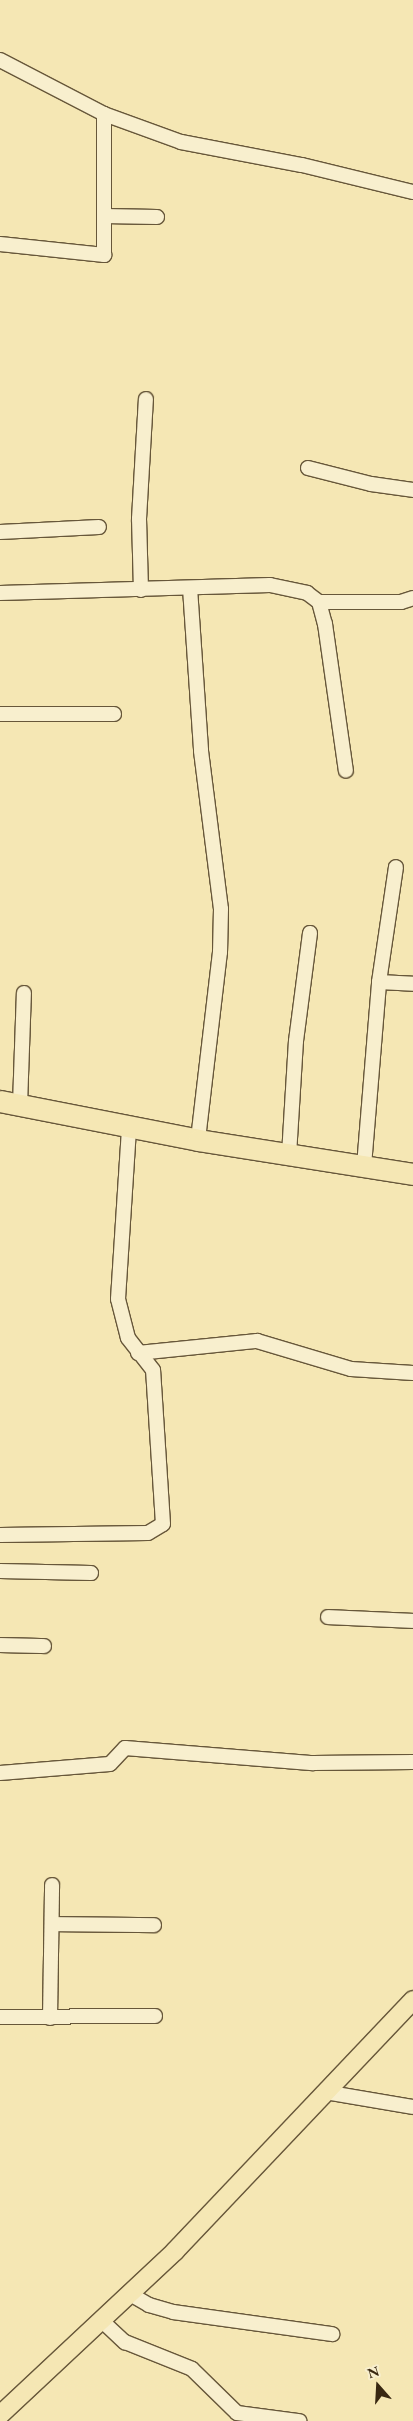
<!DOCTYPE html>
<html>
<head>
<meta charset="utf-8">
<style>
  body { margin:0 }
  #map { position:relative; width:413px; height:2421px; overflow:hidden; background:#f5e7b4; font-family:"EB Garamond",serif }
  div>[style] { position:absolute }
  .roads { filter:drop-shadow(1px 0 #67573a) drop-shadow(-1px 0 #67573a) drop-shadow(0 1px #67573a) drop-shadow(0 -1px #67573a) }
  .minor>* { height:14px; margin:-7px; padding:0 7px; transform-origin:7px; border-radius:7px; background:#f8efce }
  .major>* { height:18px; margin:-9px; padding:0 9px; transform-origin:9px; border-radius:9px; background:#f5e7b4 }
  .highway>* { height:21px; margin:-10.5px; padding:0 10.5px; transform-origin:10.5px; border-radius:10.5px; background:#f5e7b4 }
  span { translate:-50% -50%; white-space:nowrap; text-align:center; line-height:1.15; -webkit-text-stroke:4px #f8efce; paint-order:stroke }
  .north { position:absolute; left:353px; top:2361px; width:50px; height:50px; -webkit-text-stroke:4px #f8efce; paint-order:stroke; rotate:341deg; font-size:14px; font-weight:700; line-height:20px; text-align:center; color:#382711 }
  .north::after { content:''; display:block; margin:auto; width:18px; height:22px; background:#382711; clip-path:polygon(50% 0,100% 100%,50% 72%,0 100%) }
</style>
</head>
<body>
<div id="map">
  <div class="roads">
    <div class="minor">
      <div style="left:0;top:60px;width:117px;rotate:27.4deg"></div>
      <div style="left:104px;top:114px;width:82px;rotate:20deg"></div>
      <div style="left:181px;top:142px;width:123px;rotate:10.8deg"></div>
      <div style="left:302px;top:165px;width:114px;rotate:13.7deg"></div>
      <div style="left:104px;top:216px;width:53px;rotate:1.1deg"></div>
      <div style="left:0;top:244px;width:105px;rotate:6deg"></div>
      <div style="left:104px;top:255px;width:141px;rotate:-90deg"></div>
      <div style="left:308px;top:468px;width:65px;rotate:14.3deg"></div>
      <div style="left:371px;top:484px;width:42px;rotate:8.1deg"></div>
      <div style="left:0;top:532px;width:99px;rotate:-2.9deg"></div>
      <div style="left:190px;top:588px;width:163px;rotate:86.1deg"></div>
      <div style="left:201px;top:751px;width:159px;rotate:82.8deg"></div>
      <div style="left:221px;top:909px;width:43px;rotate:91.3deg"></div>
      <div style="left:220px;top:952px;width:189px;rotate:96.7deg"></div>
      <div style="left:141px;top:590px;width:71px;rotate:-91.6deg"></div>
      <div style="left:139px;top:519px;width:120px;rotate:-86.7deg"></div>
      <div style="left:0;top:593px;width:270px;rotate:-1.7deg"></div>
      <div style="left:270px;top:585px;width:38px;rotate:12deg"></div>
      <div style="left:307px;top:593px;width:15px;rotate:37deg"></div>
      <div style="left:319px;top:602px;width:23px;rotate:75deg"></div>
      <div style="left:325px;top:624px;width:148px;rotate:81.9deg"></div>
      <div style="left:319px;top:602px;width:82px"></div>
      <div style="left:401px;top:602px;width:13px;rotate:-18deg"></div>
      <div style="left:0;top:714px;width:114px"></div>
      <div style="left:379px;top:982px;width:34px;rotate:3deg"></div>
      <div style="left:20px;top:1105px;width:112px;rotate:-88deg"></div>
      <div style="left:289px;top:1155px;width:114px;rotate:-86.5deg"></div>
      <div style="left:296px;top:1041px;width:109px;rotate:-82.6deg"></div>
      <div style="left:364px;top:1166px;width:185px;rotate:-85.3deg"></div>
      <div style="left:379px;top:982px;width:116px;rotate:-81.6deg"></div>
      <div style="left:138px;top:1353px;width:120px;rotate:-5.8deg"></div>
      <div style="left:257px;top:1341px;width:98px;rotate:16.6deg"></div>
      <div style="left:351px;top:1369px;width:62px;rotate:3.7deg"></div>
      <div style="left:0;top:1535px;width:148px;rotate:-0.8deg"></div>
      <div style="left:148px;top:1533px;width:17px;rotate:-31deg"></div>
      <div style="left:163px;top:1524px;width:154px;rotate:-93.7deg"></div>
      <div style="left:153px;top:1370px;width:41px;rotate:-128deg"></div>
      <div style="left:128px;top:1338px;width:40px;rotate:-104.4deg"></div>
      <div style="left:118px;top:1299px;width:172px;rotate:-86.3deg"></div>
      <div style="left:0;top:1571px;width:91px;rotate:1.3deg"></div>
      <div style="left:328px;top:1617px;width:85px;rotate:2.7deg"></div>
      <div style="left:0;top:1645px;width:44px;rotate:1.3deg"></div>
      <div style="left:0;top:1773px;width:110px;rotate:-4.7deg"></div>
      <div style="left:110px;top:1764px;width:22px;rotate:-47deg"></div>
      <div style="left:125px;top:1748px;width:189px;rotate:4.6deg"></div>
      <div style="left:313px;top:1763px;width:100px;rotate:-0.6deg"></div>
      <div style="left:52px;top:1924px;width:102px;rotate:0.6deg"></div>
      <div style="left:0;top:2017px;width:155px;rotate:-0.4deg"></div>
      <div style="left:50px;top:2018px;width:133px;rotate:-89.1deg"></div>
      <div style="left:325px;top:2092px;width:89px;rotate:9.7deg"></div>
      <div style="left:130px;top:2294px;width:22px;rotate:30deg"></div>
      <div style="left:149px;top:2305px;width:25px;rotate:16deg"></div>
      <div style="left:173px;top:2312px;width:161px;rotate:7.9deg"></div>
      <div style="left:101px;top:2320px;width:33px;rotate:43deg"></div>
      <div style="left:125px;top:2342px;width:72px;rotate:21.9deg"></div>
      <div style="left:192px;top:2369px;width:63px;rotate:44.4deg"></div>
      <div style="left:237px;top:2413px;width:63px;rotate:7.4deg"></div>
    </div>
    <div class="major">
      <div style="left:0;top:2415px;width:240px;rotate:-43.1deg"></div>
      <div style="left:175px;top:2251px;width:346px;rotate:-46.5deg"></div>
    </div>
    <div class="highway">
      <div style="left:0;top:1101px;width:202px;rotate:11.1deg"></div>
      <div style="left:198px;top:1140px;width:218px;rotate:9deg"></div>
    </div>
  </div>
  <div class="north">N</div>
</div>
</body>
</html>
